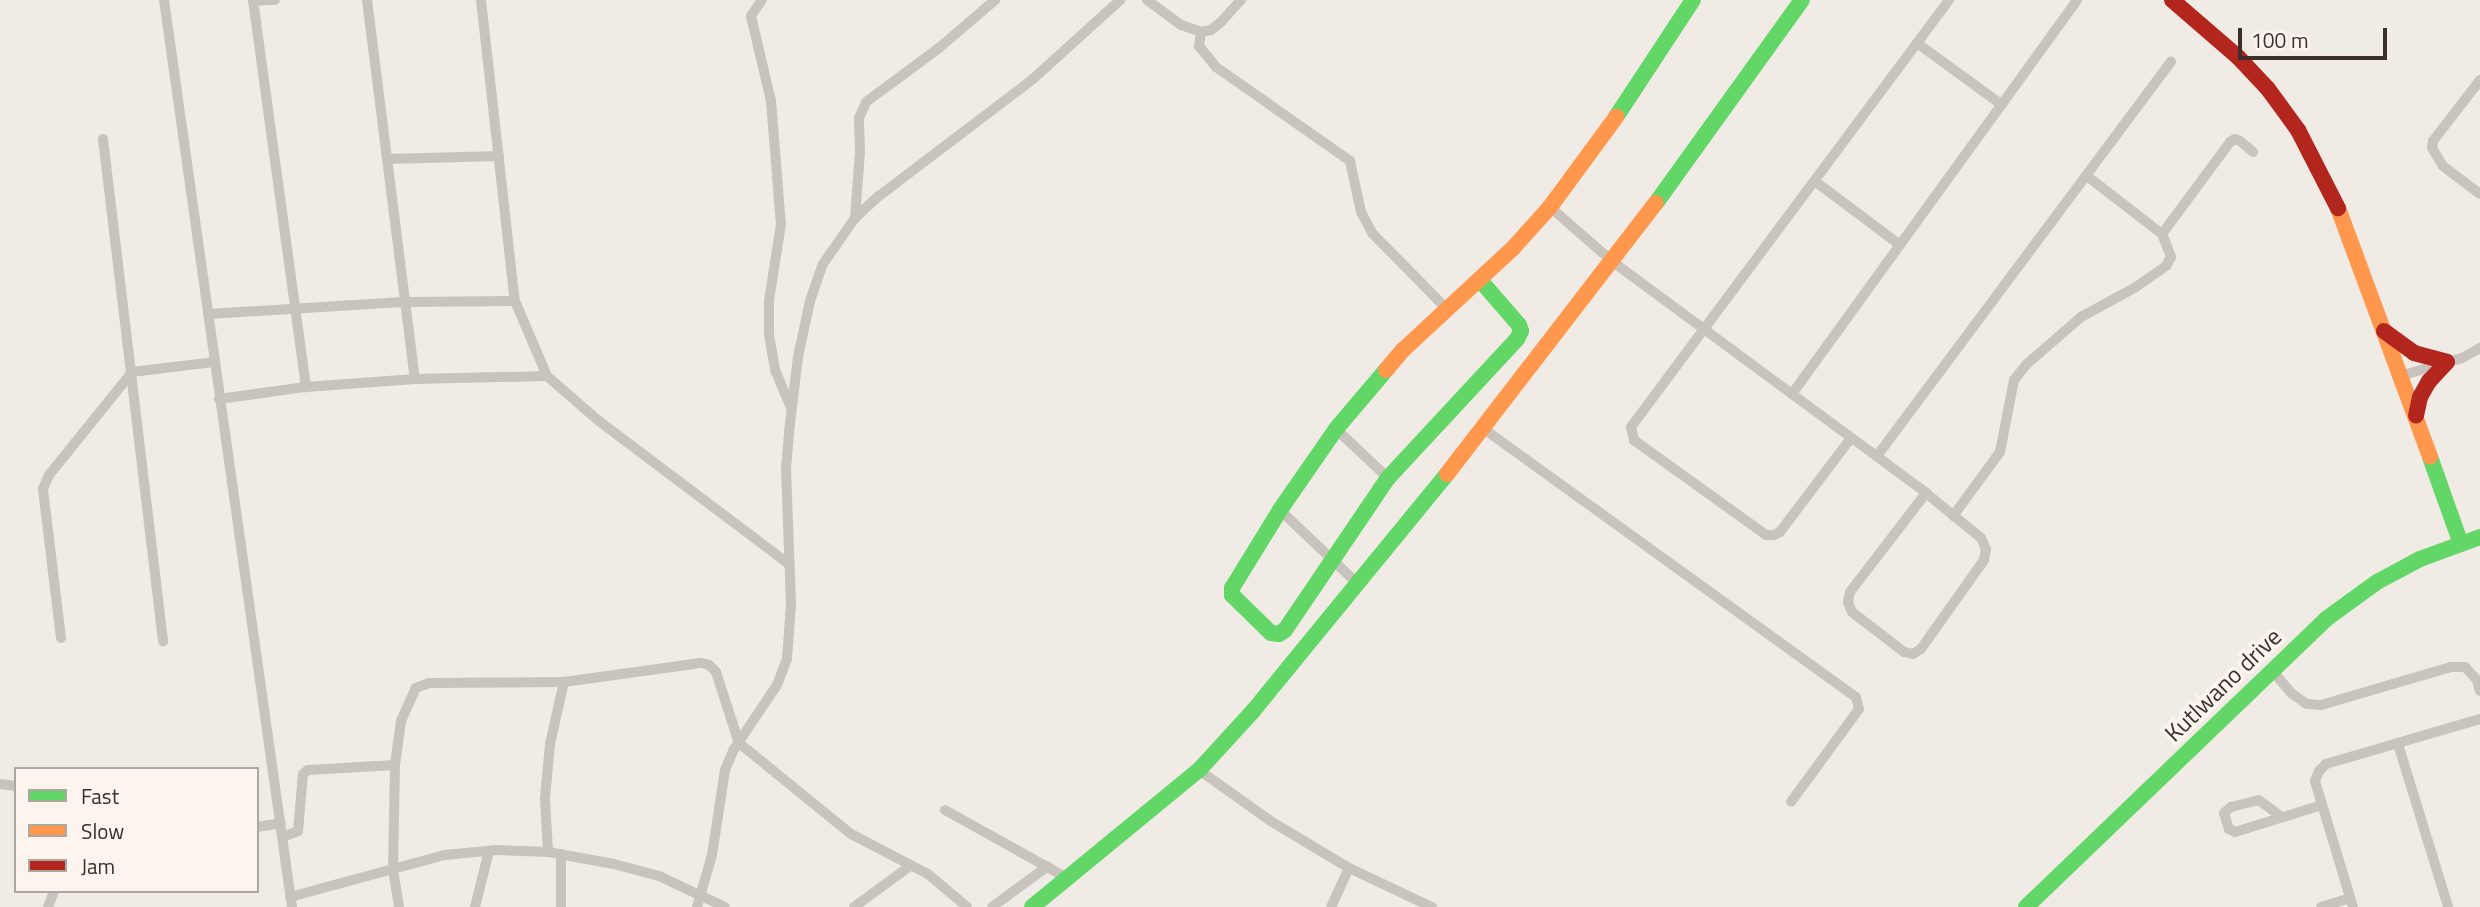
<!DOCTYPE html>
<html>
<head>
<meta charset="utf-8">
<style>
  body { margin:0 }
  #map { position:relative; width:2480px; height:907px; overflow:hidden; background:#f0ebe5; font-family:"Titillium Web",sans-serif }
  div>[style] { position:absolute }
  .street>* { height:10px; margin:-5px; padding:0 5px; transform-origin:5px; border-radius:5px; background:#c9c3be }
  .fast>* { height:16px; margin:-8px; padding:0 8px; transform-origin:8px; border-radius:8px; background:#63d668 }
  .slow>* { height:16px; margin:-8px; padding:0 8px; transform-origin:8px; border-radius:8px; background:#ff974d }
  .jam>* { height:16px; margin:-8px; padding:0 8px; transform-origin:8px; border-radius:8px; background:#b3261e }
  span { translate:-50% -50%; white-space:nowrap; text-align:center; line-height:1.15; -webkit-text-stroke:7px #fbf5ee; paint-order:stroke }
  .street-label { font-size:24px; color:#3b302b }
  .legend { position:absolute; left:14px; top:767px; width:245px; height:126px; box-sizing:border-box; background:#fbf5ee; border:2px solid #aea6a0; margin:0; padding:9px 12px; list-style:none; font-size:21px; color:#3b302b }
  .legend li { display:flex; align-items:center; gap:14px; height:35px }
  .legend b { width:35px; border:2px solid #aea6a0 }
  .scale { position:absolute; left:2238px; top:28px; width:149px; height:32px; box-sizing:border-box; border:4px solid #3b302b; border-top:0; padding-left:9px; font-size:21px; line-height:24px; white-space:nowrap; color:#3b302b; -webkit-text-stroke:5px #fbf5ee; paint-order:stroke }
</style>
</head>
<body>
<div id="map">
  <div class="street">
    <div style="left:164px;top:0;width:916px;rotate:81.97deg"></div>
    <div style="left:253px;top:0;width:391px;rotate:82.2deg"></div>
    <div style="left:367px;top:0;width:382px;rotate:82.8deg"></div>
    <div style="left:481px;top:0;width:303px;rotate:83.6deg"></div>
    <div style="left:762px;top:0;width:19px;rotate:125deg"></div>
    <div style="left:751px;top:16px;width:87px;rotate:76.8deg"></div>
    <div style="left:771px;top:101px;width:123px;rotate:85.4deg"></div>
    <div style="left:781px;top:224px;width:78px;rotate:98.9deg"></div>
    <div style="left:769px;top:301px;width:34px;rotate:90deg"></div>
    <div style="left:769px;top:335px;width:36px;rotate:80deg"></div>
    <div style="left:775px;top:370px;width:39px;rotate:67deg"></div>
    <div style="left:1147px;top:0;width:42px;rotate:36.3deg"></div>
    <div style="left:1181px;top:25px;width:21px;rotate:19deg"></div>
    <div style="left:1201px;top:32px;width:10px;rotate:-11deg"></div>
    <div style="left:1211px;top:30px;width:13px;rotate:-39deg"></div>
    <div style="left:1221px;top:22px;width:30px;rotate:-48deg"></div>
    <div style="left:253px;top:1px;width:22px;rotate:-3deg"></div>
    <div style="left:1201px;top:32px;width:14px;rotate:98deg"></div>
    <div style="left:1199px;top:46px;width:27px;rotate:51deg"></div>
    <div style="left:1216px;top:67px;width:164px;rotate:35deg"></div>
    <div style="left:1350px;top:161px;width:52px;rotate:77.8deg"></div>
    <div style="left:1361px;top:212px;width:24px;rotate:62deg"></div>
    <div style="left:1372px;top:233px;width:108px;rotate:45.4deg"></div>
    <div style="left:1917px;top:43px;width:105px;rotate:36.1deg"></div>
    <div style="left:2480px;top:80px;width:77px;rotate:127.6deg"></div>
    <div style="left:2433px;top:141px;width:7px;rotate:98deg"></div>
    <div style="left:2432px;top:148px;width:21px;rotate:59deg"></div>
    <div style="left:2443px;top:166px;width:46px;rotate:37.1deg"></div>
    <div style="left:103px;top:139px;width:506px;rotate:83.18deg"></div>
    <div style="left:387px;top:159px;width:112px;rotate:-1.5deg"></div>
    <div style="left:2087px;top:176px;width:95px;rotate:37.7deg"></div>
    <div style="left:2162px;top:234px;width:114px;rotate:-53.5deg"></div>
    <div style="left:2230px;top:142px;width:6px;rotate:-31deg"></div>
    <div style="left:2235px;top:139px;width:5px;rotate:22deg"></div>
    <div style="left:2240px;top:141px;width:17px;rotate:40deg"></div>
    <div style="left:1816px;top:182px;width:105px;rotate:36.9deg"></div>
    <div style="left:1550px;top:207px;width:84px;rotate:41.1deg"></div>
    <div style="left:1613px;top:262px;width:389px;rotate:36.4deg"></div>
    <div style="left:1926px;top:493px;width:71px;rotate:39.3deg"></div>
    <div style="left:1981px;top:538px;width:12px;rotate:66deg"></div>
    <div style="left:1986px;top:549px;width:11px;rotate:100deg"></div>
    <div style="left:1984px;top:560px;width:109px;rotate:125.3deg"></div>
    <div style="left:1921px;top:649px;width:9px;rotate:148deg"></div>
    <div style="left:1913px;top:654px;width:9px;rotate:-167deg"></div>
    <div style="left:1904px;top:652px;width:66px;rotate:-142.4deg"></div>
    <div style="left:1852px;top:612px;width:11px;rotate:-112deg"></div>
    <div style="left:1848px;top:602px;width:10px;rotate:-79deg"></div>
    <div style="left:1850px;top:592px;width:125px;rotate:-52.5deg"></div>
    <div style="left:855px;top:218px;width:67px;rotate:-85.7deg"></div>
    <div style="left:860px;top:151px;width:33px;rotate:-92deg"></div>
    <div style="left:859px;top:118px;width:17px;rotate:-66deg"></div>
    <div style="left:866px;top:102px;width:91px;rotate:-36.5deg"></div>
    <div style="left:939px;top:48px;width:74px;rotate:-40.6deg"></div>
    <div style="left:208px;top:314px;width:199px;rotate:-3.5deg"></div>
    <div style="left:407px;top:302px;width:108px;rotate:-0.5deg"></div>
    <div style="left:515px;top:301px;width:82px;rotate:66.9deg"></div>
    <div style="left:547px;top:376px;width:69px;rotate:40.9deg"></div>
    <div style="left:599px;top:421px;width:238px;rotate:37deg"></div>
    <div style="left:2400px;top:376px;width:65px;rotate:-16.2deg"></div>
    <div style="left:2462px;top:358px;width:21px;rotate:-29deg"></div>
    <div style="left:1792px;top:394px;width:486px;rotate:-54.1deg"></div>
    <div style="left:219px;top:399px;width:88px;rotate:-7.9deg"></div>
    <div style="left:306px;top:387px;width:109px;rotate:-4.2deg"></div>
    <div style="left:415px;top:379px;width:132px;rotate:-1.3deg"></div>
    <div style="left:1336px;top:429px;width:71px;rotate:43.3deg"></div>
    <div style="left:1484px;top:429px;width:458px;rotate:35.8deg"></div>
    <div style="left:1856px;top:697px;width:12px;rotate:76deg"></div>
    <div style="left:1859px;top:709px;width:115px;rotate:126.2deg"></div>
    <div style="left:1851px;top:438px;width:118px;rotate:127.1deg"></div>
    <div style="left:1780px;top:532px;width:7px;rotate:153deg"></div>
    <div style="left:1774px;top:535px;width:8px;rotate:180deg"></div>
    <div style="left:1766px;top:535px;width:163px;rotate:-144.3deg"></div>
    <div style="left:1634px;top:440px;width:13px;rotate:-103deg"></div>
    <div style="left:1631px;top:427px;width:532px;rotate:-53.32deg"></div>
    <div style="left:1877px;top:456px;width:492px;rotate:-53.3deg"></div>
    <div style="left:1280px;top:510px;width:108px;rotate:43.5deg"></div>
    <div style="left:1953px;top:516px;width:79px;rotate:-53.7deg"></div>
    <div style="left:2000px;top:452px;width:73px;rotate:-79deg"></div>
    <div style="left:2014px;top:380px;width:21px;rotate:-51deg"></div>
    <div style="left:2027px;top:364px;width:72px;rotate:-41deg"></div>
    <div style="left:2081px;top:317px;width:63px;rotate:-28.6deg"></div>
    <div style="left:2136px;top:287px;width:37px;rotate:-35deg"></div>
    <div style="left:2166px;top:266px;width:10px;rotate:-61deg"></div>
    <div style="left:2171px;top:257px;width:25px;rotate:-111deg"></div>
    <div style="left:61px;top:638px;width:150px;rotate:-96.9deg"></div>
    <div style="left:43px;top:489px;width:15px;rotate:-67deg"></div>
    <div style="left:49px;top:475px;width:132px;rotate:-51.1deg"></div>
    <div style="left:132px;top:372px;width:84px;rotate:-6.9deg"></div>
    <div style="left:2271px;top:669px;width:31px;rotate:50deg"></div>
    <div style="left:2291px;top:693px;width:19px;rotate:35deg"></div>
    <div style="left:2307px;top:704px;width:14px;rotate:4deg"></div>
    <div style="left:2321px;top:705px;width:135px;rotate:-16.3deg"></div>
    <div style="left:2451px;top:667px;width:14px"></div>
    <div style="left:2465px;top:667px;width:18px;rotate:47deg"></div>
    <div style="left:2477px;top:680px;width:11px;rotate:75deg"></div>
    <div style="left:2398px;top:744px;width:170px;rotate:72.9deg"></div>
    <div style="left:1199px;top:770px;width:86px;rotate:35.5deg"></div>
    <div style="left:1269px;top:820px;width:93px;rotate:31deg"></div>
    <div style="left:1349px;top:868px;width:92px;rotate:25.2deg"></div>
    <div style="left:0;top:784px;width:16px;rotate:7deg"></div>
    <div style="left:945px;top:810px;width:142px;rotate:29.1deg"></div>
    <div style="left:2282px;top:817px;width:29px;rotate:-144deg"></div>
    <div style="left:2259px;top:800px;width:29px;rotate:166deg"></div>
    <div style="left:2231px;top:807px;width:9px;rotate:139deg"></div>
    <div style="left:2224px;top:813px;width:17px;rotate:73deg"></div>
    <div style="left:2229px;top:829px;width:7px;rotate:27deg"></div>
    <div style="left:2235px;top:832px;width:91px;rotate:-17.2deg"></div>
    <div style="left:257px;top:827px;width:24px;rotate:-9deg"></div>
    <div style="left:283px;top:837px;width:16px;rotate:-22deg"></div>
    <div style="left:298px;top:831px;width:57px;rotate:-85deg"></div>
    <div style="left:303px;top:774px;width:6px;rotate:-39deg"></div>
    <div style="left:308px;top:770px;width:87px;rotate:-3.3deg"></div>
    <div style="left:548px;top:852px;width:54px;rotate:-93.2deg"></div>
    <div style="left:545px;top:798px;width:54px;rotate:-84.7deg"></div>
    <div style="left:550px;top:744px;width:64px;rotate:-77.3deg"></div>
    <div style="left:290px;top:897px;width:161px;rotate:-15.2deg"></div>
    <div style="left:445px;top:855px;width:52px;rotate:-5.5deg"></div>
    <div style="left:497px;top:850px;width:51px;rotate:2.2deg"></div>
    <div style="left:548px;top:852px;width:67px;rotate:10.3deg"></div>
    <div style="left:614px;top:864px;width:47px;rotate:14.9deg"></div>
    <div style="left:659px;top:876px;width:73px;rotate:25.2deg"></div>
    <div style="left:48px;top:907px;width:17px;rotate:-69deg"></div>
    <div style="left:399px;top:907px;width:37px;rotate:-99deg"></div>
    <div style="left:393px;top:870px;width:105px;rotate:-88.9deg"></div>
    <div style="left:395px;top:765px;width:44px;rotate:-82.2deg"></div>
    <div style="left:401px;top:721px;width:36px;rotate:-66deg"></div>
    <div style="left:416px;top:688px;width:14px;rotate:-21deg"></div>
    <div style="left:429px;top:683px;width:135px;rotate:-0.4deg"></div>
    <div style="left:564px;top:682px;width:138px;rotate:-7.9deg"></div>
    <div style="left:701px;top:663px;width:8px;rotate:14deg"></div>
    <div style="left:709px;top:665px;width:10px;rotate:45deg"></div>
    <div style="left:716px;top:672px;width:75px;rotate:72.1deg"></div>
    <div style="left:739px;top:743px;width:144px;rotate:39.1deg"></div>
    <div style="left:851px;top:834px;width:87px;rotate:27.5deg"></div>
    <div style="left:928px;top:874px;width:51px;rotate:40.2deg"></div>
    <div style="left:475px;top:907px;width:58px;rotate:-76deg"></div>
    <div style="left:561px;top:907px;width:53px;rotate:-90deg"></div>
    <div style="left:697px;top:907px;width:54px;rotate:-73.9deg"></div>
    <div style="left:712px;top:855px;width:86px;rotate:-81.3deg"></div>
    <div style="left:725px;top:770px;width:23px;rotate:-67deg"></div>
    <div style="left:734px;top:749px;width:77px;rotate:-56.1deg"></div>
    <div style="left:777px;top:685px;width:28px;rotate:-69deg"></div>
    <div style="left:787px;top:659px;width:54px;rotate:-85.8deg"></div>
    <div style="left:791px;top:605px;width:137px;rotate:-92.1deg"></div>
    <div style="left:786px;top:468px;width:36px;rotate:-85deg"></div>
    <div style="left:789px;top:432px;width:76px;rotate:-83.2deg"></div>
    <div style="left:798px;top:357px;width:57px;rotate:-77.9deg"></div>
    <div style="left:810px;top:301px;width:39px;rotate:-71deg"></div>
    <div style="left:823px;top:264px;width:56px;rotate:-55.2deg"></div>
    <div style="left:855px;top:218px;width:33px;rotate:-43deg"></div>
    <div style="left:879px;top:196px;width:193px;rotate:-37.2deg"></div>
    <div style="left:1033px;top:79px;width:118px;rotate:-42.2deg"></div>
    <div style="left:854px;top:907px;width:69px;rotate:-36.2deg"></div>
    <div style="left:992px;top:907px;width:69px;rotate:-36.2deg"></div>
    <div style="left:1331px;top:907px;width:43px;rotate:-65.2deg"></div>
    <div style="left:2321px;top:907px;width:30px;rotate:-17deg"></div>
    <div style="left:2353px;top:907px;width:132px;rotate:-106.8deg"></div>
    <div style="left:2315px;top:781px;width:11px;rotate:-68deg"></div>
    <div style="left:2319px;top:771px;width:10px;rotate:-45deg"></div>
    <div style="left:2326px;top:764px;width:160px;rotate:-16.3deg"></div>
  </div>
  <div class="fast">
    <div style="left:1616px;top:117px;width:140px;rotate:-56.7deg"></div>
    <div style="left:1656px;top:203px;width:250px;rotate:-54.3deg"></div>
    <div style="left:1386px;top:370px;width:77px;rotate:130.3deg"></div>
    <div style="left:1336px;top:429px;width:98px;rotate:124.7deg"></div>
    <div style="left:1280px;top:510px;width:92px;rotate:121.6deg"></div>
    <div style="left:1232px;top:588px;width:7px;rotate:90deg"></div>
    <div style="left:1232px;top:595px;width:54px;rotate:44.3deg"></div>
    <div style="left:1271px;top:633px;width:8px;rotate:7deg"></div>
    <div style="left:1279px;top:634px;width:7px;rotate:-34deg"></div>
    <div style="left:1285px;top:630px;width:184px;rotate:-55.9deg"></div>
    <div style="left:1388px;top:478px;width:190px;rotate:-47.1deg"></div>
    <div style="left:1517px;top:339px;width:9px;rotate:-63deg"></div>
    <div style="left:1521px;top:331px;width:6px;rotate:-108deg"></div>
    <div style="left:1519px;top:325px;width:60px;rotate:-130.9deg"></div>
    <div style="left:2430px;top:457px;width:92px;rotate:70.4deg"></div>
    <div style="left:1032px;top:907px;width:216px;rotate:-39.4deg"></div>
    <div style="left:1199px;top:770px;width:80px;rotate:-47.5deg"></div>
    <div style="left:1253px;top:711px;width:306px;rotate:-50.7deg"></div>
    <div style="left:2026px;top:907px;width:416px;rotate:-43.8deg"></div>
    <div style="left:2326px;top:619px;width:63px;rotate:-36deg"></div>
    <div style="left:2377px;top:582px;width:49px;rotate:-28.1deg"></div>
    <div style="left:2420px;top:559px;width:64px;rotate:-20.1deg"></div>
  </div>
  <div class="slow">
    <div style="left:2338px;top:208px;width:265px;rotate:69.7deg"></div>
    <div style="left:1386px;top:370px;width:26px;rotate:-50deg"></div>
    <div style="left:1403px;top:350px;width:150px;rotate:-42.8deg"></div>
    <div style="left:1513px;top:248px;width:55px;rotate:-47.9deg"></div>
    <div style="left:1550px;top:207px;width:112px;rotate:-53.7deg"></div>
    <div style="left:1447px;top:474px;width:342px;rotate:-52.4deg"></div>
  </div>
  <div class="jam">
    <div style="left:2172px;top:0;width:87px;rotate:40.8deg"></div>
    <div style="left:2238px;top:57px;width:44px;rotate:46.8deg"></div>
    <div style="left:2268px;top:89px;width:51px;rotate:53.8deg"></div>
    <div style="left:2298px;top:130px;width:88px;rotate:62.9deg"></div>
    <div style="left:2384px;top:331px;width:37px;rotate:36deg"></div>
    <div style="left:2414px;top:353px;width:34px;rotate:15deg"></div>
    <div style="left:2447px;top:362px;width:26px;rotate:133deg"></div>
    <div style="left:2429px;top:381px;width:18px;rotate:119deg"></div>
    <div style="left:2420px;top:397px;width:19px;rotate:102deg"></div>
  </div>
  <div class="street-label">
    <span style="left:2223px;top:685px;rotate:-44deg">Kutlwano drive</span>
  </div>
  <ul class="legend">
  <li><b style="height:9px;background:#63d668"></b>Fast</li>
  <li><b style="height:9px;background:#ff974d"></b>Slow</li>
  <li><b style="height:9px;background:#b3261e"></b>Jam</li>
  </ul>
  <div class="scale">100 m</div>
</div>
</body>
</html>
